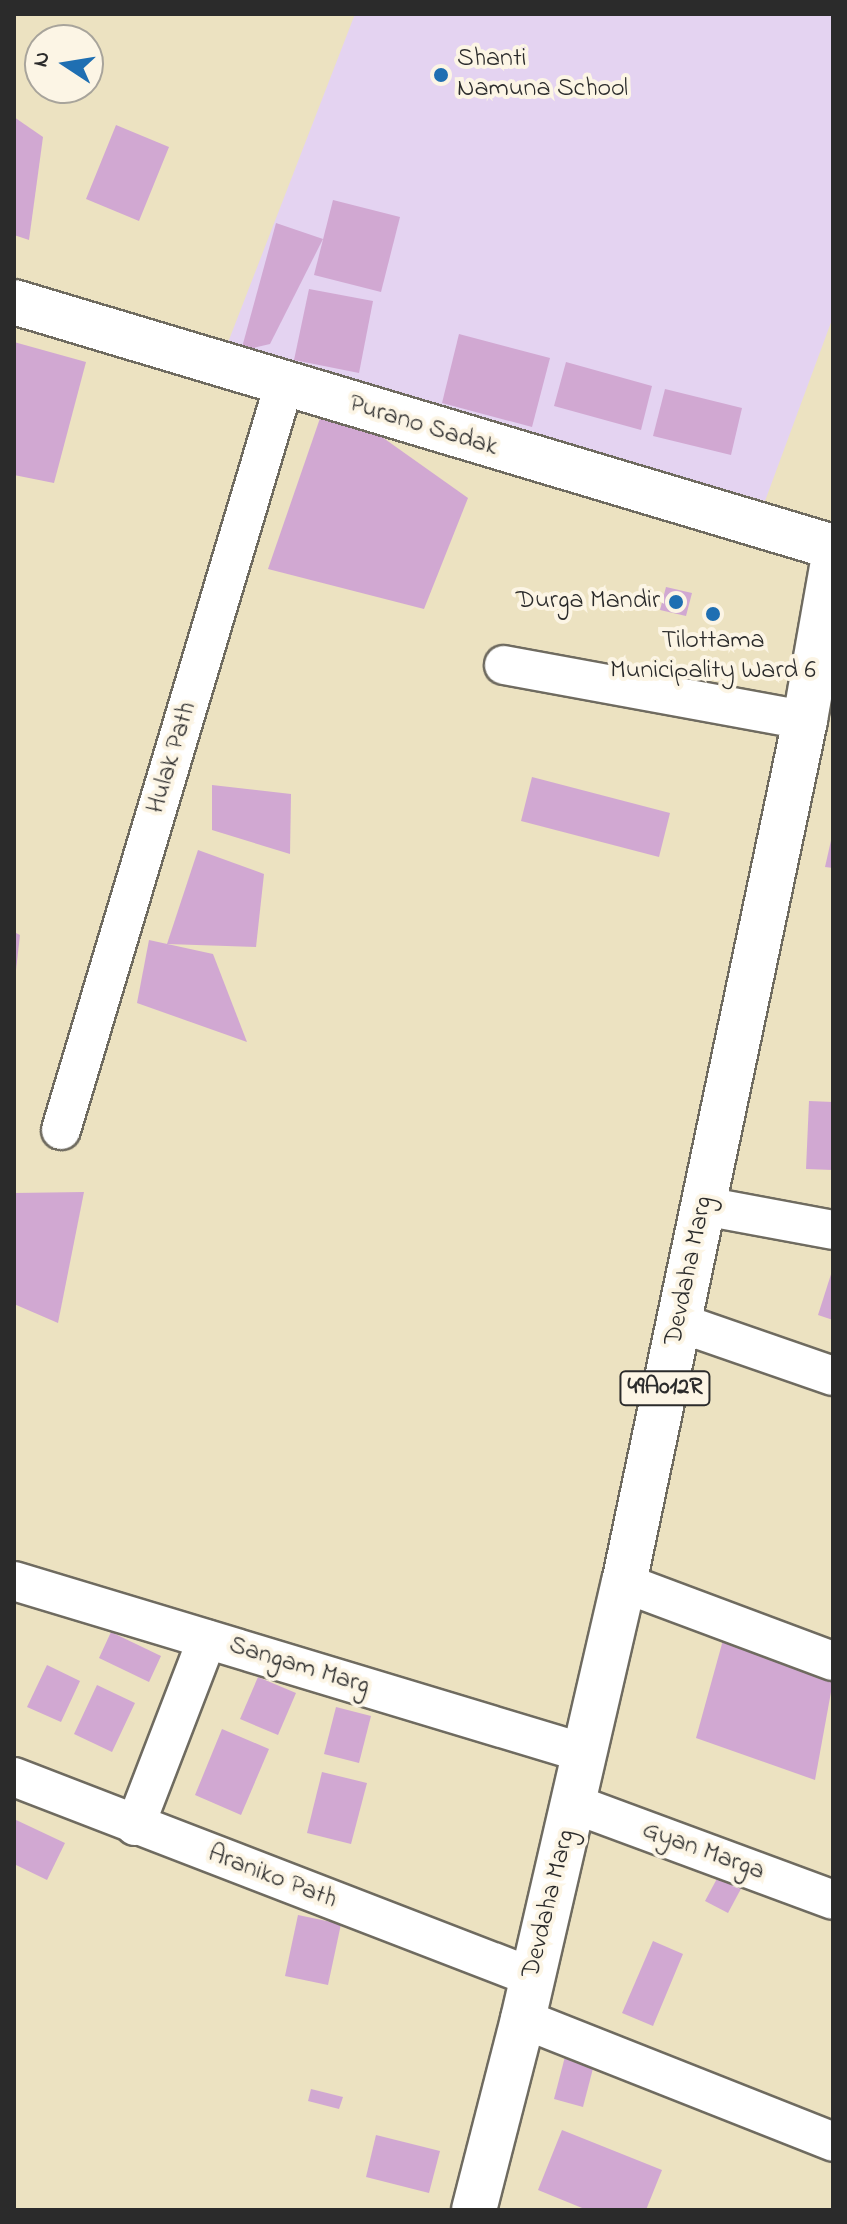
<!DOCTYPE html>
<html>
<head>
<meta charset="utf-8">
<style>
  body { margin:0 }
  #map { position:relative; width:847px; height:2224px; overflow:hidden; background:#ece2c1; font-family:"Indie Flower",sans-serif }
  div>[style] { position:absolute }
  .built>* { inset:0; background:#e4d3f1 }
  .building>* { inset:0; background:#d1a8d2 }
  .roads { filter:drop-shadow(2px 0 #6f6b60) drop-shadow(-2px 0 #6f6b60) drop-shadow(0 2px #6f6b60) drop-shadow(0 -2px #6f6b60) }
  .minor>* { height:38px; margin:-19px; padding:0 19px; transform-origin:19px; border-radius:19px; background:#fff }
  .major>* { height:44px; margin:-22px; padding:0 22px; transform-origin:22px; border-radius:22px; background:#fff }
  .dots>* { width:22px; height:22px; translate:-50% -50%; box-sizing:border-box; border:4px solid #fcf5e5; border-radius:50% }
  span { translate:-50% -50%; white-space:nowrap; text-align:center; line-height:1.15; -webkit-text-stroke:8px #fcf5e5; paint-order:stroke }
  .shield-label span { padding:2px 6px; background:#fcf5e5; border:2px solid; border-radius:6px; -webkit-text-stroke-width:0 }
  .shield-label { font-size:24px; color:#2b2b2b; font-weight:700 }
  .poi-label { font-size:26px; color:#2b2b2b }
  .left { translate:0 -50%; text-align:left }
  .right { translate:-100% -50%; text-align:right }
  .street-label { font-size:26px; color:#2b2b2b }
  .frame { position:absolute; inset:0; border:16px solid #2b2b2b; pointer-events:none }
  .north { position:absolute; left:24px; top:24px; width:80px; height:80px; box-sizing:border-box; background:#fcf5e5; border:2px solid #a8a49b; border-radius:50%; rotate:282deg; font-size:22px; font-weight:700; line-height:32px; text-align:center; color:#2b2b2b }
  .north::after { content:''; display:block; margin:auto; width:28px; height:36px; background:#1f6fb2; clip-path:polygon(50% 0,100% 100%,50% 72%,0 100%) }
</style>
</head>
<body>
<div id="map">
  <div class="built">
    <div style="clip-path:polygon(355px 14px,833px 14px,833px 317px,765px 501px,227px 345px)"></div>
  </div>
  <div class="building">
    <div style="clip-path:polygon(14px 117px,43px 137px,29px 240px,14px 235px)"></div>
    <div style="clip-path:polygon(116px 125px,169px 147px,139px 221px,86px 199px)"></div>
    <div style="clip-path:polygon(333px 200px,400px 217px,381px 292px,314px 275px)"></div>
    <div style="clip-path:polygon(276px 223px,323px 239px,270px 344px,241px 351px)"></div>
    <div style="clip-path:polygon(309px 289px,373px 301px,359px 373px,294px 360px)"></div>
    <div style="clip-path:polygon(459px 334px,550px 358px,532px 427px,442px 403px)"></div>
    <div style="clip-path:polygon(14px 342px,86px 362px,54px 483px,14px 475px)"></div>
    <div style="clip-path:polygon(566px 362px,652px 386px,641px 430px,554px 406px)"></div>
    <div style="clip-path:polygon(665px 389px,742px 408px,731px 455px,653px 436px)"></div>
    <div style="clip-path:polygon(327px 398px,468px 498px,424px 609px,268px 569px)"></div>
    <div style="clip-path:polygon(666px 587px,692px 593px,686px 616px,660px 610px)"></div>
    <div style="clip-path:polygon(532px 777px,670px 813px,659px 857px,521px 821px)"></div>
    <div style="clip-path:polygon(212px 785px,291px 794px,290px 854px,212px 830px)"></div>
    <div style="clip-path:polygon(832px 836px,833px 836px,833px 868px,825px 867px)"></div>
    <div style="clip-path:polygon(198px 850px,264px 874px,256px 947px,167px 944px)"></div>
    <div style="clip-path:polygon(14px 932px,20px 935px,16px 970px,14px 970px)"></div>
    <div style="clip-path:polygon(149px 940px,213px 954px,247px 1042px,137px 1003px)"></div>
    <div style="clip-path:polygon(809px 1101px,833px 1102px,833px 1170px,806px 1169px)"></div>
    <div style="clip-path:polygon(84px 1192px,58px 1323px,14px 1304px,14px 1193px)"></div>
    <div style="clip-path:polygon(833px 1268px,833px 1320px,818px 1315px)"></div>
    <div style="clip-path:polygon(111px 1632px,161px 1656px,149px 1682px,99px 1658px)"></div>
    <div style="clip-path:polygon(723px 1640px,833px 1681px,815px 1780px,696px 1738px)"></div>
    <div style="clip-path:polygon(47px 1665px,80px 1681px,61px 1722px,27px 1707px)"></div>
    <div style="clip-path:polygon(258px 1677px,296px 1693px,278px 1735px,240px 1719px)"></div>
    <div style="clip-path:polygon(97px 1685px,135px 1703px,112px 1752px,74px 1734px)"></div>
    <div style="clip-path:polygon(336px 1707px,371px 1716px,359px 1763px,324px 1754px)"></div>
    <div style="clip-path:polygon(222px 1729px,269px 1749px,241px 1815px,195px 1795px)"></div>
    <div style="clip-path:polygon(322px 1772px,367px 1783px,351px 1844px,307px 1833px)"></div>
    <div style="clip-path:polygon(14px 1819px,65px 1843px,47px 1880px,14px 1864px)"></div>
    <div style="clip-path:polygon(720px 1873px,743px 1885px,728px 1913px,705px 1901px)"></div>
    <div style="clip-path:polygon(298px 1915px,341px 1924px,328px 1985px,285px 1976px)"></div>
    <div style="clip-path:polygon(653px 1941px,683px 1954px,653px 2026px,622px 2013px)"></div>
    <div style="clip-path:polygon(568px 2045px,597px 2053px,583px 2107px,554px 2099px)"></div>
    <div style="clip-path:polygon(311px 2089px,343px 2097px,339px 2109px,308px 2101px)"></div>
    <div style="clip-path:polygon(562px 2130px,662px 2170px,646px 2210px,587px 2210px,538px 2190px)"></div>
    <div style="clip-path:polygon(376px 2135px,440px 2151px,429px 2193px,366px 2177px)"></div>
  </div>
  <div class="roads">
    <div class="minor">
      <div style="left:504px;top:665px;width:306px;rotate:10.4deg"></div>
      <div style="left:61px;top:1130px;width:778px;rotate:-73.34deg"></div>
      <div style="left:704px;top:1206px;width:131px;rotate:10.5deg"></div>
      <div style="left:680px;top:1323px;width:162px;rotate:19.1deg"></div>
      <div style="left:14px;top:1581px;width:595px;rotate:16.79deg"></div>
      <div style="left:624px;top:1583px;width:223px;rotate:20.5deg"></div>
      <div style="left:14px;top:1777px;width:555px;rotate:21.11deg"></div>
      <div style="left:574px;top:1804px;width:276px;rotate:20.3deg"></div>
      <div style="left:135px;top:1826px;width:200px;rotate:-68.9deg"></div>
      <div style="left:523px;top:2019px;width:334px;rotate:21.6deg"></div>
    </div>
    <div class="major">
      <div style="left:14px;top:302px;width:855px;rotate:16.65deg"></div>
      <div style="left:474px;top:2210px;width:197px;rotate:-75.6deg"></div>
      <div style="left:523px;top:2019px;width:448px;rotate:-77deg"></div>
      <div style="left:624px;top:1583px;width:882px;rotate:-78.15deg"></div>
      <div style="left:805px;top:720px;width:160px;rotate:-80deg"></div>
    </div>
  </div>
  <div class="dots">
    <div style="left:441px;top:75px;background:#1f6fb2"></div>
    <div style="left:676px;top:602px;background:#1f6fb2"></div>
    <div style="left:713px;top:614px;background:#1f6fb2"></div>
  </div>
  <div class="shield-label">
    <span style="left:665px;top:1388px">49A012R</span>
  </div>
  <div class="poi-label">
    <span class="left" style="left:457px;top:75px">Shanti<br>Namuna School</span>
    <span class="right" style="left:660px;top:602px">Durga Mandir</span>
    <span style="left:713px;top:657px">Tilottama<br>Municipality Ward 6</span>
  </div>
  <div class="street-label">
    <span style="left:423px;top:427px;rotate:17deg">Purano Sadak</span>
    <span style="left:173px;top:758px;rotate:-73deg">Hulak Path</span>
    <span style="left:690px;top:1271px;rotate:-78deg">Devdaha Marg</span>
    <span style="left:299px;top:1667px;rotate:17deg">Sangam Marg</span>
    <span style="left:703px;top:1852px;rotate:20deg">Gyan Marga</span>
    <span style="left:272px;top:1878px;rotate:21deg">Araniko Path</span>
    <span style="left:550px;top:1904px;rotate:-76deg">Devdaha Marg</span>
  </div>
  <div class="frame"></div>
  <div class="north">N</div>
</div>
</body>
</html>
